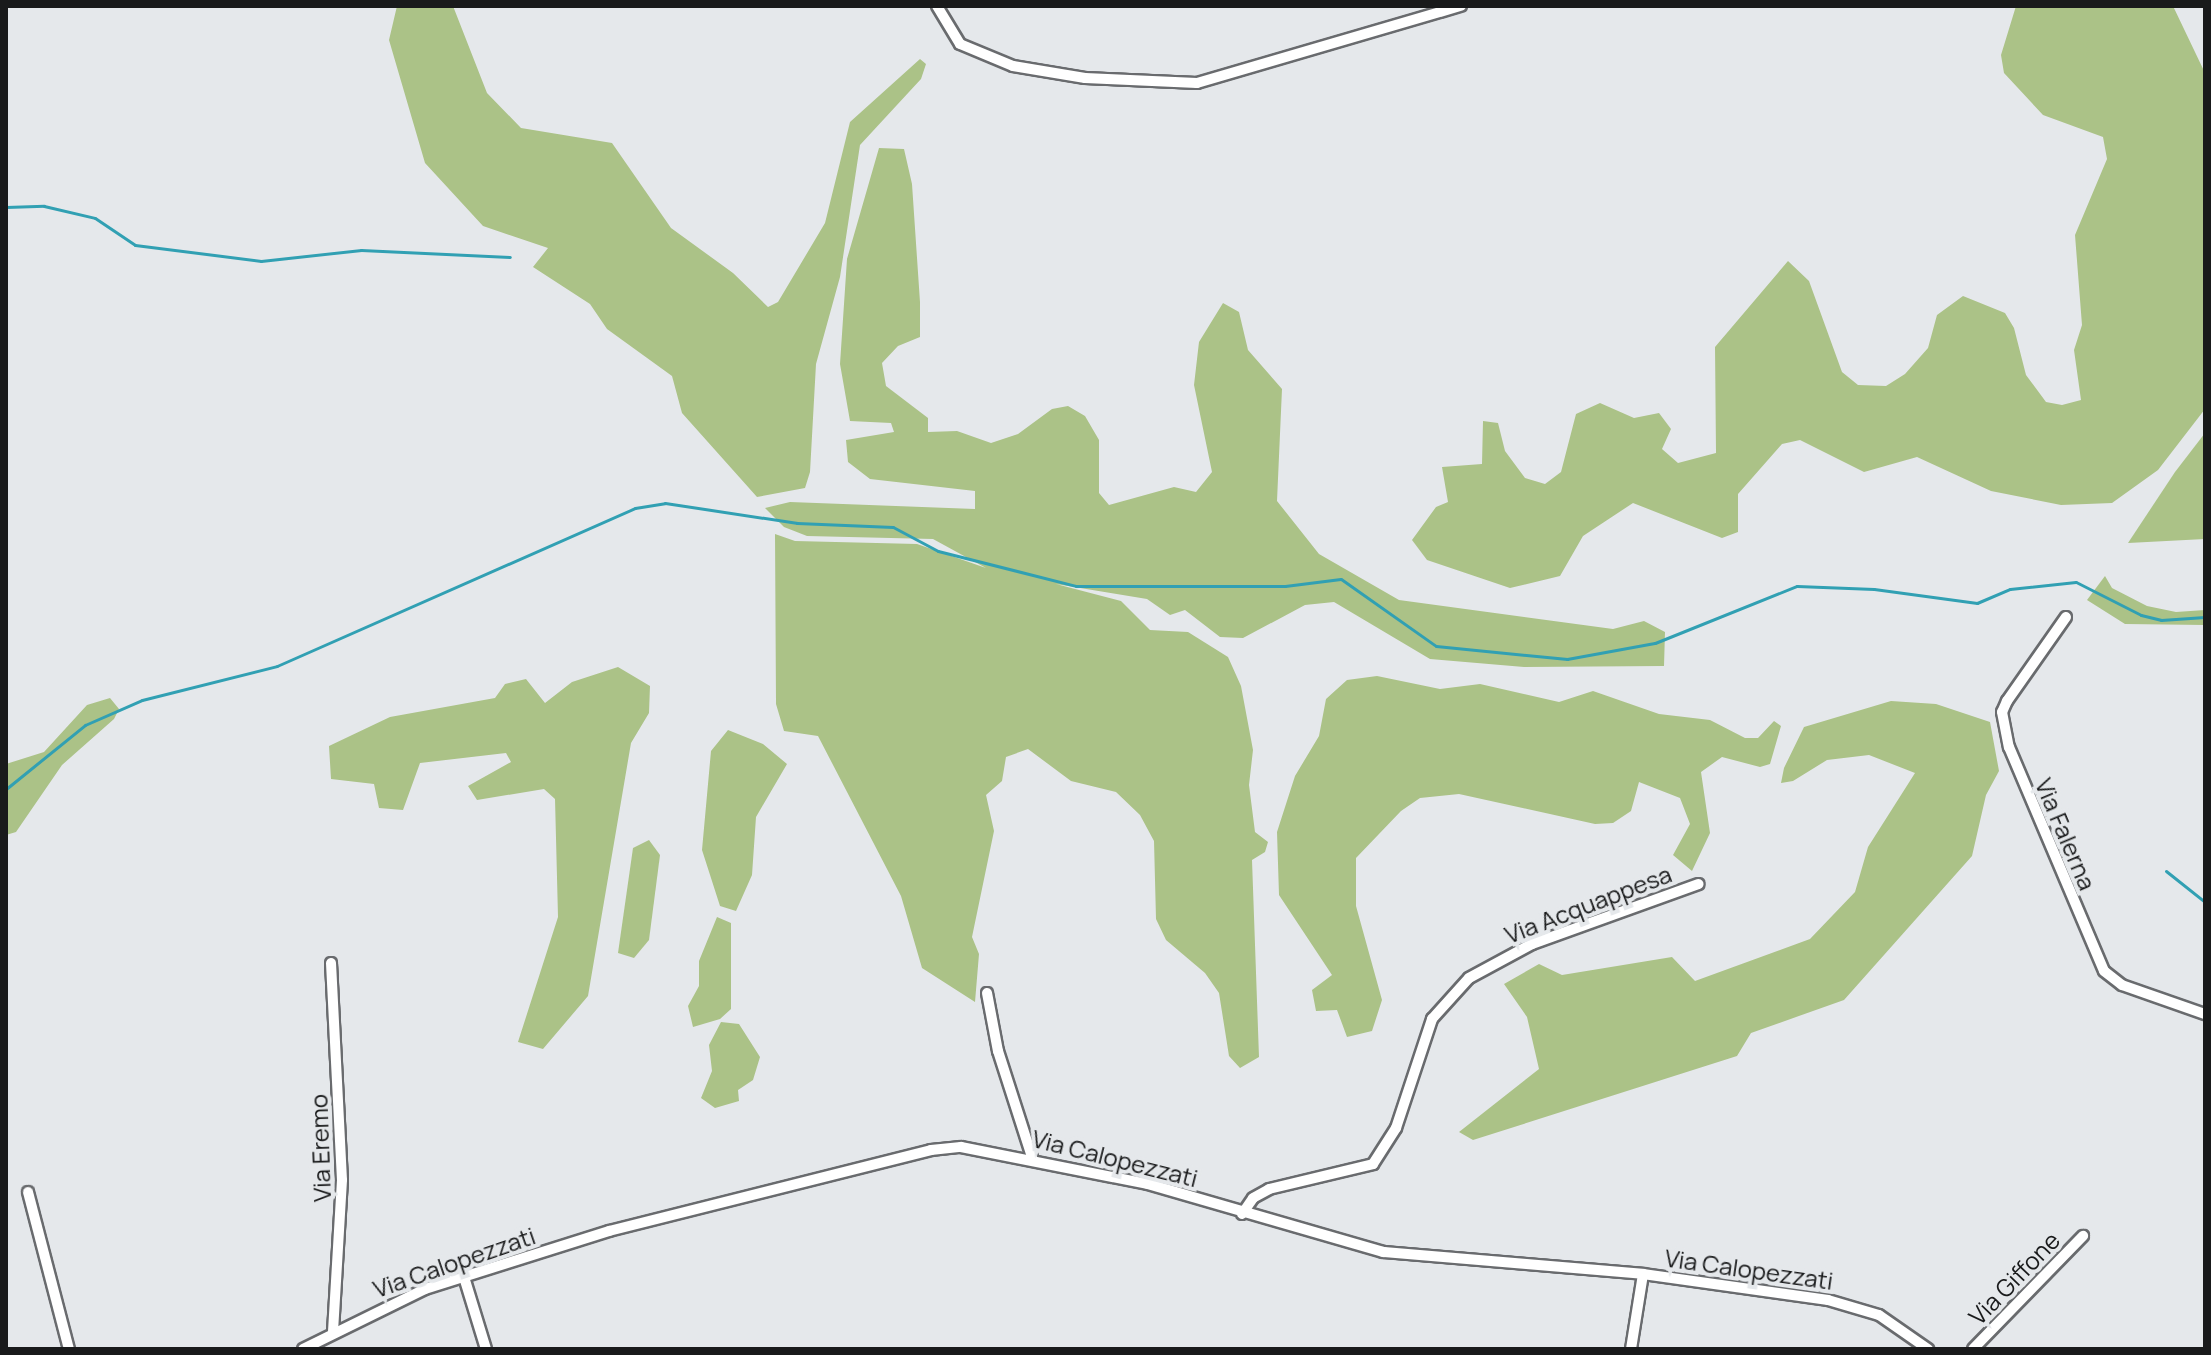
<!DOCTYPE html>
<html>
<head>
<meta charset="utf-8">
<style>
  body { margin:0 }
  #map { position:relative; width:2211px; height:1355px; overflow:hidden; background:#e5e8eb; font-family:Manrope,sans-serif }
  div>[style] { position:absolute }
  .green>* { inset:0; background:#abc287 }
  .stream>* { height:3px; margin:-1.5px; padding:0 1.5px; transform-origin:1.5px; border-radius:1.5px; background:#31a0b3 }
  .roads { filter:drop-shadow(2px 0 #696b6e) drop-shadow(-2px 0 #696b6e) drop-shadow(0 2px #696b6e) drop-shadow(0 -2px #696b6e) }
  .minor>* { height:10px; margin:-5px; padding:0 5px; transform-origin:5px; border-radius:5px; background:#fff }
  span { translate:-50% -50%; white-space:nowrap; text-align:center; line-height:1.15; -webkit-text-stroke:8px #e5e8eb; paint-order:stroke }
  .street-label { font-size:24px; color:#191a1b }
  .frame { position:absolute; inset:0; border:8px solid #191a1b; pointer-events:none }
</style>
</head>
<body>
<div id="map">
  <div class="green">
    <div style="clip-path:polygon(397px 6px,453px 6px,487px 93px,521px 128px,612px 143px,671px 228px,733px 273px,768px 307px,778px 302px,825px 223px,850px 122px,920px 59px,926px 64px,921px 79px,860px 145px,840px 277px,816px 364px,810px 472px,805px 488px,757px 497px,682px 413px,672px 376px,607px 329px,590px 304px,533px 267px,548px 248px,483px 226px,425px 163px,389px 40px)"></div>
    <div style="clip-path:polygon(2016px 6px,2173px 6px,2205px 73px,2205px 409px,2158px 470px,2112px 503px,2061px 505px,1991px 491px,1917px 457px,1864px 472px,1800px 440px,1782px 444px,1738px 494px,1738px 532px,1722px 538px,1633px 503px,1583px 536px,1560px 576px,1510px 588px,1427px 560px,1412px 540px,1436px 507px,1448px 502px,1442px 467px,1482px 464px,1483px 421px,1498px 423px,1505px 451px,1525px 478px,1545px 484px,1561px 472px,1576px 414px,1600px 403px,1634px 418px,1659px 413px,1671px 429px,1662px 449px,1678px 463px,1716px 453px,1715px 347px,1788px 261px,1809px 281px,1842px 372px,1858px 385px,1886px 386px,1905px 374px,1928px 348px,1937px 315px,1963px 296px,2005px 313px,2014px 328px,2026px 375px,2046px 402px,2062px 405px,2081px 400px,2074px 350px,2082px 325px,2075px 235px,2107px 159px,2103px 137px,2043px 115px,2004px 73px,2001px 55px)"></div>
    <div style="clip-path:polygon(879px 148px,904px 149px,912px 184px,920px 302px,920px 337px,898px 346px,882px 363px,886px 386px,928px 418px,928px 432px,957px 431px,991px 443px,1018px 434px,1052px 409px,1068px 406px,1085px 416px,1099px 440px,1099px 493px,1109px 505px,1174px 487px,1196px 492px,1212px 472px,1194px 385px,1199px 342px,1223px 303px,1239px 312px,1248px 350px,1282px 389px,1277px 501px,1319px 554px,1399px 600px,1613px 629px,1644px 621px,1665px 632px,1664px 666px,1524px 667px,1430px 659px,1334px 602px,1305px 605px,1243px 638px,1220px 637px,1185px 610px,1170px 615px,1147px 599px,1056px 584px,1121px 601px,1150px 630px,1188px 632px,1228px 657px,1241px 686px,1253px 750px,1249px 785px,1255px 832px,1268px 842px,1265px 852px,1252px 860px,1259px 1057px,1240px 1068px,1229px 1056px,1219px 993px,1205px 973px,1166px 940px,1156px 919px,1154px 841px,1140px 815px,1116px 792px,1071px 781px,1028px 749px,1006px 757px,1002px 781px,986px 795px,994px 831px,972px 937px,979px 954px,975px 1002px,922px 968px,901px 896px,818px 736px,784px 731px,776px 704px,775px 534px,795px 541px,917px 544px,986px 568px,933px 539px,807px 536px,784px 527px,765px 508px,790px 502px,975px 509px,975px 491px,870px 479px,848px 462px,846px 440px,894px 432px,891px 423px,850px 421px,840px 364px,847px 259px)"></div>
    <div style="clip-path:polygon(2205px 433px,2205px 539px,2128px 543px,2175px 472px)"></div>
    <div style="clip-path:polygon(2105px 576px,2112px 588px,2147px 606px,2176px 612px,2205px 610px,2205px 625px,2125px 624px,2087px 600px)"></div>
    <div style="clip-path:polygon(618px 667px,650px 686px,649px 713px,631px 743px,588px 996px,543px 1049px,518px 1042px,558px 917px,555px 799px,544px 789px,477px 800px,468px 786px,511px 762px,506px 753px,420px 763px,403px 810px,379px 808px,374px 784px,331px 779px,329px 746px,390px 717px,495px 698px,505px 684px,526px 679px,545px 703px,572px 682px)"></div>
    <div style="clip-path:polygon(1377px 676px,1440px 689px,1480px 684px,1559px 702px,1593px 691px,1659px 714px,1710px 720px,1745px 738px,1758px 738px,1774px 721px,1781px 726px,1770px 764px,1760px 767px,1722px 757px,1701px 772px,1710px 833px,1692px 871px,1673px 855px,1690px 824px,1680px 798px,1639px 782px,1631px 811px,1613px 823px,1595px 824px,1459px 794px,1420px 798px,1401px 811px,1356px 858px,1356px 906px,1382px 1000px,1372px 1031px,1347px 1037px,1337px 1010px,1316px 1011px,1312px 990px,1332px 975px,1279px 895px,1277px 832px,1295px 776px,1319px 736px,1326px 699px,1347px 680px)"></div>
    <div style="clip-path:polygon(110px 698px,119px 709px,114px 719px,62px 765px,16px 832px,6px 835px,6px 764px,44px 752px,87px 705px)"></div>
    <div style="clip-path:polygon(1891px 701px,1936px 704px,1990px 722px,1999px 771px,1986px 795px,1972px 856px,1844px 1000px,1751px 1033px,1737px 1056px,1473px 1140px,1459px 1132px,1539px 1069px,1527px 1017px,1504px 984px,1539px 964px,1562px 975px,1672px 957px,1695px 981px,1810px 939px,1855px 892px,1868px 847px,1915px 773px,1869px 755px,1827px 760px,1793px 781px,1781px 783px,1784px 768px,1804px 727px)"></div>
    <div style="clip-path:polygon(728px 730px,763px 744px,787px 764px,756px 817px,752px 875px,736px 911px,720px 906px,702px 850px,711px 751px)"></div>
    <div style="clip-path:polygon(649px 840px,660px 855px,649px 940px,634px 958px,618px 953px,633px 848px)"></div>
    <div style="clip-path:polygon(717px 917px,731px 923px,731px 1009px,720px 1019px,693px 1027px,688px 1006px,699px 986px,699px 961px)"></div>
    <div style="clip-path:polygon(721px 1022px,739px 1024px,760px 1057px,753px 1080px,738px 1090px,739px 1101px,715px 1108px,701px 1098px,712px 1071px,709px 1045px)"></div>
  </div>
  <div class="stream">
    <div style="left:6px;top:207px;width:38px;rotate:-2deg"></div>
    <div style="left:44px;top:206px;width:52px;rotate:13.2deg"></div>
    <div style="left:95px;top:218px;width:48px;rotate:34deg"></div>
    <div style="left:135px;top:245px;width:127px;rotate:7.2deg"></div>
    <div style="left:261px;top:261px;width:101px;rotate:-6.3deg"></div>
    <div style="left:361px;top:250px;width:149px;rotate:2.7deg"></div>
    <div style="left:6px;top:789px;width:102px;rotate:-39deg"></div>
    <div style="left:85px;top:725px;width:62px;rotate:-23.7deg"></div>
    <div style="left:142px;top:700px;width:139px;rotate:-14.1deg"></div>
    <div style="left:277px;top:666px;width:391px;rotate:-23.8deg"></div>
    <div style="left:635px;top:508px;width:30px;rotate:-9deg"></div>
    <div style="left:665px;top:503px;width:134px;rotate:8.6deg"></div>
    <div style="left:797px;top:523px;width:96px;rotate:2.4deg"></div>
    <div style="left:893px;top:527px;width:51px;rotate:28.1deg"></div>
    <div style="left:938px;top:551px;width:142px;rotate:14.2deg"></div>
    <div style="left:1076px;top:586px;width:209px"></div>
    <div style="left:1285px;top:586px;width:56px;rotate:-7.1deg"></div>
    <div style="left:1341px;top:579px;width:116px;rotate:35.2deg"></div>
    <div style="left:1436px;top:646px;width:132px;rotate:5.7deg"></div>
    <div style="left:1567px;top:659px;width:89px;rotate:-10.3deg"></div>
    <div style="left:1655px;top:643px;width:153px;rotate:-21.9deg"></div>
    <div style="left:1797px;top:586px;width:77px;rotate:2.2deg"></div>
    <div style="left:1874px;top:589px;width:104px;rotate:7.7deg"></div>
    <div style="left:1977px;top:603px;width:36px;rotate:-23deg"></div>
    <div style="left:2010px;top:589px;width:66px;rotate:-6.1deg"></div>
    <div style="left:2076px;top:582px;width:73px;rotate:26.9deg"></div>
    <div style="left:2141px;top:615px;width:21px;rotate:14deg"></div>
    <div style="left:2161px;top:620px;width:44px;rotate:-3.9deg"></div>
    <div style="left:2166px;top:871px;width:50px;rotate:38.5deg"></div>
  </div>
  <div class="roads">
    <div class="minor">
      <div style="left:937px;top:6px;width:44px;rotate:58.8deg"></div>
      <div style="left:960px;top:44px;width:57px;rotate:22.5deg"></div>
      <div style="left:1013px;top:66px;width:73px;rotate:9.5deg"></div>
      <div style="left:1085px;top:78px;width:112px;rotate:2.6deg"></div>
      <div style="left:1197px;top:83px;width:275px;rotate:-16.3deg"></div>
      <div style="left:2066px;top:617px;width:103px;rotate:125.1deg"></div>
      <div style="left:2007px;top:701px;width:12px;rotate:114deg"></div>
      <div style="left:2002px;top:712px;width:36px;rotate:79deg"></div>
      <div style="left:2009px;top:747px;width:243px;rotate:67deg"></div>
      <div style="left:2104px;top:971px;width:23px;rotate:38deg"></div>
      <div style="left:2122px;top:985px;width:88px;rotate:19.3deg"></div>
      <div style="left:331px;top:963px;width:217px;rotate:87.1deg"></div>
      <div style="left:342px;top:1180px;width:152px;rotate:93.4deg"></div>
      <div style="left:987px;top:993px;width:59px;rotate:79.3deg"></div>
      <div style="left:998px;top:1051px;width:111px;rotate:72.2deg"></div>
      <div style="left:28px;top:1192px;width:162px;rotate:75.4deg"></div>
      <div style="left:1242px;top:1214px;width:19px;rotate:-55deg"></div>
      <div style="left:1253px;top:1198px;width:18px;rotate:-29deg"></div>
      <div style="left:1269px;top:1189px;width:107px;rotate:-13.5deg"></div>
      <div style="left:1373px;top:1164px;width:43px;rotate:-57.4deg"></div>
      <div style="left:1396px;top:1128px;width:115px;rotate:-71.7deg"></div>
      <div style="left:1432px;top:1019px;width:55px;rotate:-47.9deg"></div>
      <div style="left:1469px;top:978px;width:72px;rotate:-28.4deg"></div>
      <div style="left:1532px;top:944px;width:177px;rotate:-19.8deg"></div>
      <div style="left:464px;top:1277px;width:75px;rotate:73deg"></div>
      <div style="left:303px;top:1349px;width:136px;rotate:-26.2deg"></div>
      <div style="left:425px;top:1289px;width:193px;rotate:-17.5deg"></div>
      <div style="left:609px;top:1231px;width:332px;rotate:-14.1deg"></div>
      <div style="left:931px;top:1150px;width:30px;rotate:-6deg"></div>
      <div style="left:961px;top:1147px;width:191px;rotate:11.2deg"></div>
      <div style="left:1148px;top:1184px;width:245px;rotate:16.1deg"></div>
      <div style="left:1383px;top:1252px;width:261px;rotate:4.8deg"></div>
      <div style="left:1643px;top:1274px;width:187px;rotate:8deg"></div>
      <div style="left:1828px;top:1300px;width:53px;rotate:16.4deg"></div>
      <div style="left:1879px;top:1315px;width:60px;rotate:34.8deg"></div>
      <div style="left:1631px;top:1349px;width:76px;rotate:-80.9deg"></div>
      <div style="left:1973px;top:1349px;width:158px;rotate:-45.8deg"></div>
    </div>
  </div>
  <div class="street-label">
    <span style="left:2066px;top:834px;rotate:67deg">Via Falerna</span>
    <span style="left:1588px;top:904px;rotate:-21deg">Via Acquappesa</span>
    <span style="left:320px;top:1148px;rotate:-92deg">Via Eremo</span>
    <span style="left:1115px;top:1158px;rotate:14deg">Via Calopezzati</span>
    <span style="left:454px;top:1262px;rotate:-19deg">Via Calopezzati</span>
    <span style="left:1749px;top:1269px;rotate:8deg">Via Calopezzati</span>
    <span style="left:2014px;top:1278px;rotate:-46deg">Via Giffone</span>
  </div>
  <div class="frame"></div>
</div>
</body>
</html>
